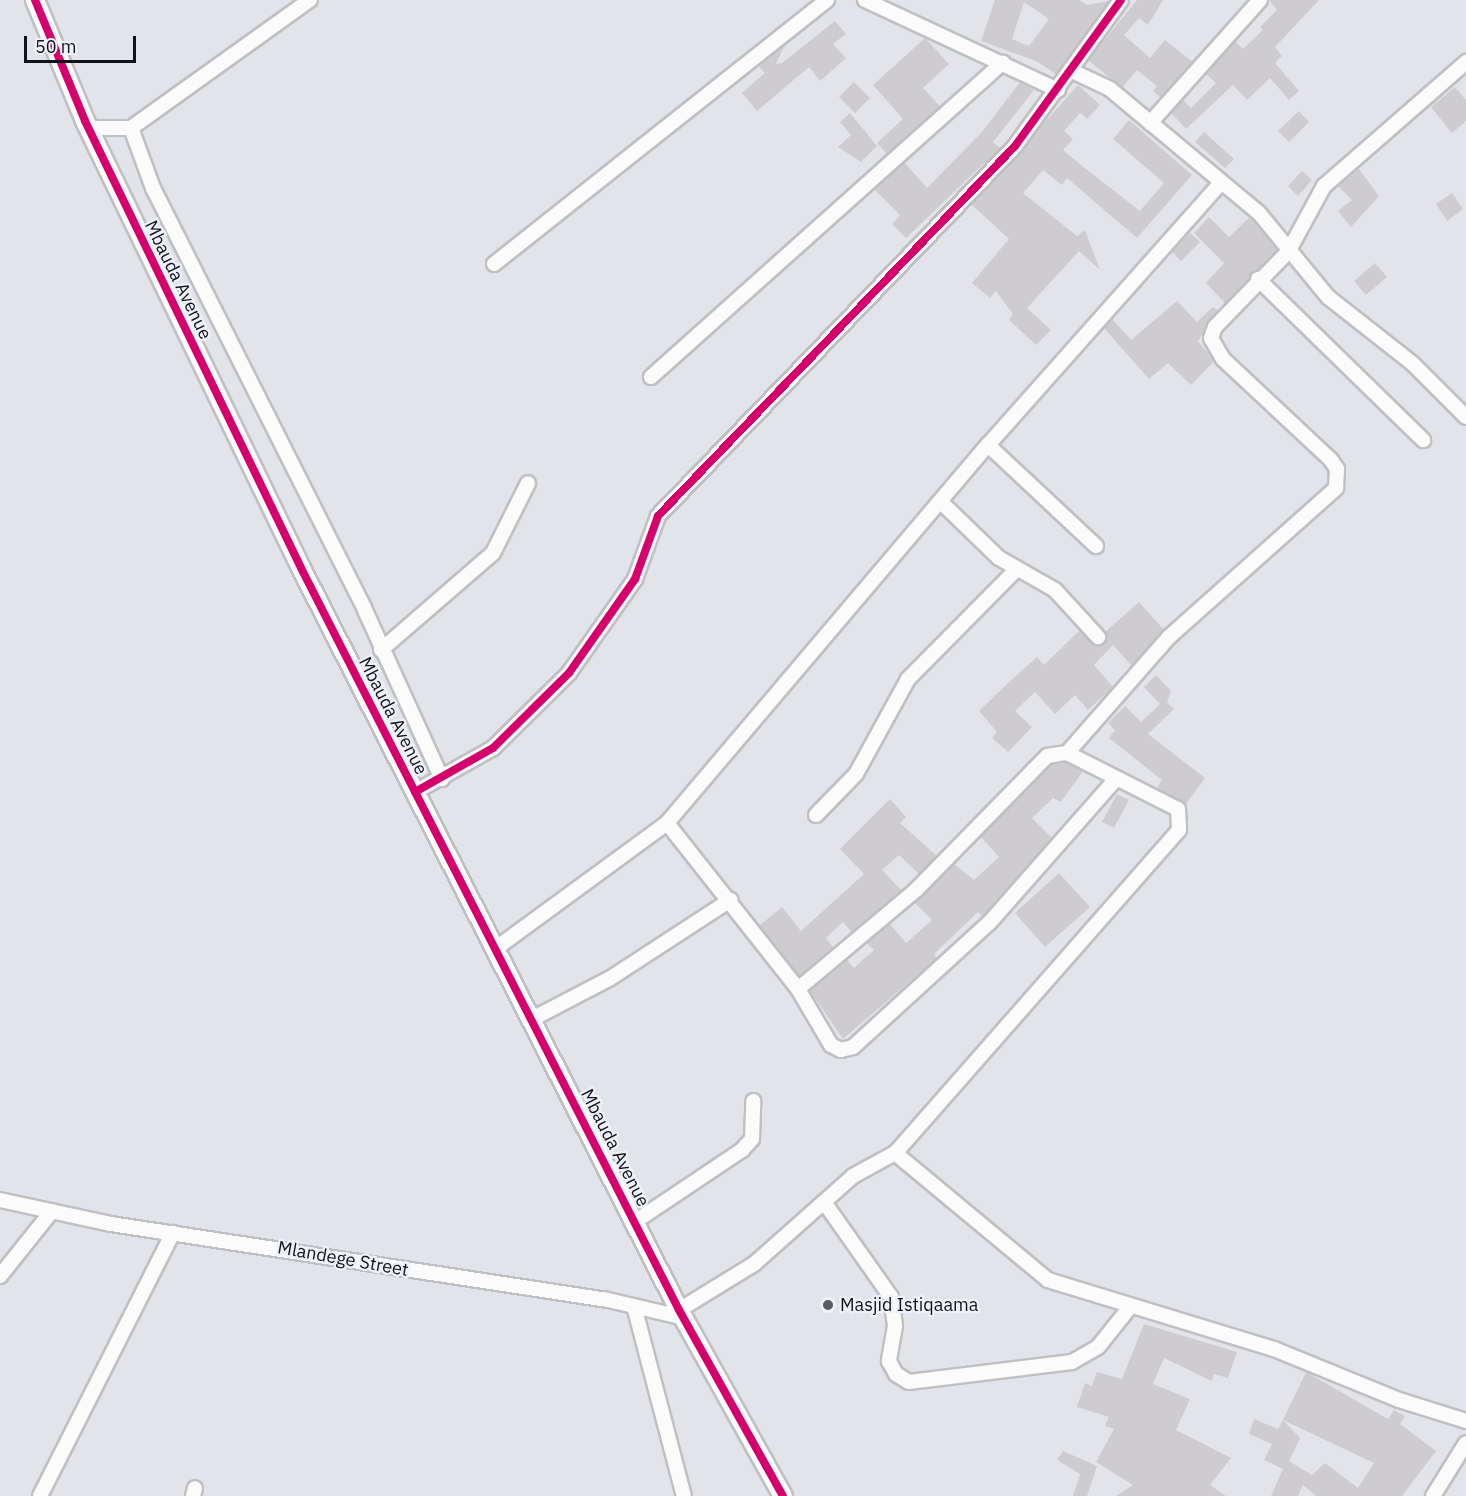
<!DOCTYPE html>
<html>
<head>
<meta charset="utf-8">
<style>
  body { margin:0 }
  #map { position:relative; width:1466px; height:1496px; overflow:hidden; background:#e3e4ea; font-family:"IBM Plex Sans",sans-serif }
  div>[style] { position:absolute }
  .building>* { inset:0; background:#ceccce }
  .roads { filter:drop-shadow(2px 0 #bfc0c4) drop-shadow(-2px 0 #bfc0c4) drop-shadow(0 2px #bfc0c4) drop-shadow(0 -2px #bfc0c4) }
  .minor>* { height:14px; margin:-7px; padding:0 7px; transform-origin:7px; border-radius:7px; background:#fbfbfc }
  .tertiary>* { height:18px; margin:-9px; padding:0 9px; transform-origin:9px; border-radius:9px; background:#fbfbfc }
  .cycleway>* { height:8px; margin:-4px; padding:0 4px; transform-origin:4px; border-radius:4px; background:#d6006c }
  .dots>* { width:16px; height:16px; translate:-50% -50%; box-sizing:border-box; border:3px solid #eef1fb; border-radius:50% }
  span { translate:-50% -50%; white-space:nowrap; text-align:center; line-height:1.15; -webkit-text-stroke:4.5px #eef1fb; paint-order:stroke }
  .street-label { font-size:18px; color:#121316 }
  .poi-label { font-size:18px; color:#121316 }
  .left { translate:0 -50%; text-align:left }
  .scale { position:absolute; left:24px; top:36px; width:112px; height:27px; box-sizing:border-box; border:3px solid #121316; border-top:0; padding-left:8px; font-size:18px; line-height:21px; white-space:nowrap; color:#121316; -webkit-text-stroke:4px #eef1fb; paint-order:stroke }
</style>
</head>
<body>
<div id="map">
  <div class="building">
    <div style="clip-path:polygon(evenodd,995px 0,1079px 0,1087px 5px,1109px 1px,1056px 74px,1036px 61px,981px 41px,995px 0,1024px 2px,1049px 19px,1029px 46px,1012px 39px,1024px 2px)"></div>
    <div style="clip-path:polygon(1137px 0,1163px 0,1148px 25px,1139px 18px,1124px 35px,1150px 58px,1165px 40px,1193px 62px,1161px 98px,1153px 91px,1157px 86px,1137px 70px,1122px 88px,1088px 60px)"></div>
    <div style="clip-path:polygon(1269px 0,1319px 0,1275px 47px,1282px 56px,1275px 63px,1299px 91px,1289px 100px,1270px 78px,1247px 100px,1233px 85px,1186px 129px,1171px 113px,1183px 100px,1191px 108px,1216px 83px,1206px 74px,1235px 41px,1243px 49px,1263px 30px,1260px 27px,1277px 10px)"></div>
    <div style="clip-path:polygon(835px 21px,846px 34px,833px 44px,846px 58px,820px 81px,809px 67px,757px 111px,742px 93px,765px 73px,759px 67px,785px 44px,776px 64px,782px 63px)"></div>
    <div style="clip-path:polygon(925px 38px,949px 64px,923px 88px,940px 106px,887px 154px,877px 143px,903px 119px,873px 85px)"></div>
    <div style="clip-path:polygon(854px 82px,870px 98px,855px 113px,839px 97px)"></div>
    <div style="clip-path:polygon(1020px 82px,1034px 90px,993px 142px,1000px 148px,906px 238px,892px 224px,900px 215px,874px 189px,904px 162px,927px 188px,982px 132px)"></div>
    <div style="clip-path:polygon(1078px 85px,1100px 105px,1087px 119px,1080px 113px,1064px 131px,1073px 139px,1063px 150px,1081px 165px,1140px 211px,1164px 183px,1113px 139px,1129px 120px,1192px 175px,1137px 238px,1067px 178px,1062px 185px,1043px 170px,1023px 193px,1077px 236px,1085px 230px,1100px 270px,1079px 251px,1027px 308px,1051px 330px,1036px 345px,1009px 320px,1013px 314px,996px 291px,990px 298px,972px 283px,1009px 239px,971px 204px)"></div>
    <div style="clip-path:polygon(1455px 87px,1466px 100px,1466px 121px,1452px 133px,1431px 107px)"></div>
    <div style="clip-path:polygon(1299px 111px,1309px 122px,1289px 142px,1278px 131px)"></div>
    <div style="clip-path:polygon(850px 113px,877px 146px,861px 162px,838px 147px,851px 135px,840px 122px)"></div>
    <div style="clip-path:polygon(1204px 132px,1234px 159px,1225px 168px,1195px 142px)"></div>
    <div style="clip-path:polygon(1359px 169px,1379px 196px,1351px 227px,1338px 211px,1352px 200px,1338px 186px)"></div>
    <div style="clip-path:polygon(1302px 171px,1312px 180px,1298px 196px,1288px 186px)"></div>
    <div style="clip-path:polygon(1452px 193px,1463px 209px,1447px 221px,1436px 204px)"></div>
    <div style="clip-path:polygon(1209px 217px,1229px 237px,1250px 217px,1277px 250px,1225px 303px,1206px 283px,1224px 263px,1194px 233px)"></div>
    <div style="clip-path:polygon(1190px 233px,1200px 242px,1181px 261px,1172px 252px)"></div>
    <div style="clip-path:polygon(1375px 263px,1387px 277px,1366px 295px,1354px 281px)"></div>
    <div style="clip-path:polygon(1177px 301px,1197px 322px,1213px 307px,1218px 311px,1198px 341px,1214px 361px,1191px 385px,1168px 363px,1149px 379px,1104px 328px,1113px 320px,1131px 340px)"></div>
    <div style="clip-path:polygon(1139px 602px,1164px 630px,1132px 666px,1113px 645px,1094px 665px,1113px 687px,1088px 710px,1075px 695px,1055px 714px,1035px 692px,1015px 711px,1032px 727px,1008px 752px,992px 738px,997px 732px,979px 711px,1008px 683px,1037px 657px,1044px 665px,1079px 631px,1095px 645px,1104px 644px,1105px 632px)"></div>
    <div style="clip-path:polygon(1156px 675px,1171px 691px,1167px 702px,1174px 709px,1148px 734px,1205px 778px,1186px 804px,1157px 788px,1162px 780px,1109px 738px,1115px 730px,1108px 723px,1125px 706px,1141px 722px,1160px 704px,1144px 687px)"></div>
    <div style="clip-path:polygon(1066px 763px,1083px 771px,1061px 802px,1053px 798px,1032px 818px,1052px 838px,982px 916px,978px 912px,934px 954px,937px 958px,843px 1039px,810px 991px,847px 960px,854px 968px,874px 950px,867px 943px,890px 924px,906px 943px,932px 920px,915px 903px,954px 864px,974px 880px,999px 857px,981px 837px,1051px 764px)"></div>
    <div style="clip-path:polygon(1117px 794px,1129px 800px,1114px 828px,1102px 822px)"></div>
    <div style="clip-path:polygon(890px 799px,906px 817px,900px 823px,937px 856px,919px 874px,899px 855px,882px 870px,901px 890px,852px 932px,843px 922px,826px 938px,833px 947px,799px 976px,759px 926px,782px 907px,801px 931px,864px 874px,840px 849px)"></div>
    <div style="clip-path:polygon(1059px 873px,1090px 907px,1045px 947px,1015px 913px)"></div>
    <div style="clip-path:polygon(1144px 1324px,1237px 1352px,1228px 1378px,1214px 1374px,1212px 1381px,1164px 1358px,1153px 1384px,1190px 1399px,1176px 1430px,1231px 1458px,1210px 1485px,1226px 1496px,1116px 1496px,1133px 1485px,1096px 1462px,1114px 1429px,1105px 1426px,1109px 1417px,1077px 1407px,1085px 1383px,1092px 1386px,1097px 1372px,1122px 1379px)"></div>
    <div style="clip-path:polygon(1306px 1372px,1388px 1419px,1394px 1410px,1405px 1416px,1400px 1424px,1436px 1451px,1402px 1496px,1316px 1496px,1303px 1485px,1298px 1496px,1271px 1496px,1283px 1469px,1264px 1460px,1272px 1444px,1249px 1434px,1254px 1419px,1278px 1429px,1283px 1420px,1300px 1438px,1289px 1461px,1312px 1475px,1325px 1463px,1358px 1488px,1374px 1463px,1283px 1420px)"></div>
    <div style="clip-path:polygon(1063px 1451px,1097px 1466px,1087px 1496px,1073px 1496px,1080px 1474px,1057px 1460px)"></div>
  </div>
  <div class="roads">
    <div class="minor">
      <div style="left:865px;top:0;width:213px;rotate:25deg"></div>
      <div style="left:1072px;top:71px;width:42px;rotate:25.3deg"></div>
      <div style="left:1110px;top:89px;width:194px;rotate:39.8deg"></div>
      <div style="left:1259px;top:213px;width:109px;rotate:50.6deg"></div>
      <div style="left:1328px;top:297px;width:108px;rotate:38.2deg"></div>
      <div style="left:1413px;top:364px;width:75px;rotate:45deg"></div>
      <div style="left:1150px;top:123px;width:165px;rotate:-48.2deg"></div>
      <div style="left:88px;top:128px;width:43px"></div>
      <div style="left:131px;top:128px;width:220px;rotate:-35.6deg"></div>
      <div style="left:131px;top:128px;width:64px;rotate:69.9deg"></div>
      <div style="left:153px;top:188px;width:470px;rotate:63.3deg"></div>
      <div style="left:364px;top:608px;width:188px;rotate:65.5deg"></div>
      <div style="left:494px;top:264px;width:425px;rotate:-38.4deg"></div>
      <div style="left:1258px;top:279px;width:231px;rotate:44.3deg"></div>
      <div style="left:651px;top:377px;width:472px;rotate:-41.8deg"></div>
      <div style="left:988px;top:445px;width:148px;rotate:43.1deg"></div>
      <div style="left:943px;top:504px;width:78px;rotate:44deg"></div>
      <div style="left:999px;top:558px;width:64px;rotate:29.7deg"></div>
      <div style="left:1055px;top:590px;width:64px;rotate:47.5deg"></div>
      <div style="left:381px;top:650px;width:148px;rotate:-40.9deg"></div>
      <div style="left:493px;top:553px;width:78px;rotate:-63.4deg"></div>
      <div style="left:1067px;top:753px;width:154px;rotate:-48.7deg"></div>
      <div style="left:1169px;top:637px;width:224px;rotate:-41.7deg"></div>
      <div style="left:1336px;top:488px;width:19px;rotate:-87deg"></div>
      <div style="left:1337px;top:469px;width:11px;rotate:-124deg"></div>
      <div style="left:1331px;top:460px;width:148px;rotate:-136.9deg"></div>
      <div style="left:1223px;top:359px;width:24px;rotate:-120deg"></div>
      <div style="left:1211px;top:338px;width:12px;rotate:-70deg"></div>
      <div style="left:1215px;top:327px;width:105px;rotate:-45.8deg"></div>
      <div style="left:1288px;top:252px;width:75px;rotate:-61.4deg"></div>
      <div style="left:1324px;top:186px;width:189px;rotate:-41.1deg"></div>
      <div style="left:415px;top:792px;width:90px;rotate:-29.4deg"></div>
      <div style="left:493px;top:748px;width:107px;rotate:-44.6deg"></div>
      <div style="left:569px;top:673px;width:115px;rotate:-54.9deg"></div>
      <div style="left:635px;top:579px;width:67px;rotate:-69.9deg"></div>
      <div style="left:658px;top:516px;width:514px;rotate:-46.02deg"></div>
      <div style="left:1015px;top:146px;width:180px;rotate:-54deg"></div>
      <div style="left:816px;top:815px;width:57px;rotate:-45.7deg"></div>
      <div style="left:856px;top:774px;width:108px;rotate:-61.3deg"></div>
      <div style="left:908px;top:679px;width:155px;rotate:-45.3deg"></div>
      <div style="left:667px;top:823px;width:211px;rotate:51.7deg"></div>
      <div style="left:798px;top:989px;width:65px;rotate:59.5deg"></div>
      <div style="left:831px;top:1045px;width:11px;rotate:27deg"></div>
      <div style="left:841px;top:1050px;width:12px;rotate:-14deg"></div>
      <div style="left:853px;top:1047px;width:185px;rotate:-42.4deg"></div>
      <div style="left:990px;top:922px;width:189px;rotate:-48.6deg"></div>
      <div style="left:495px;top:949px;width:213px;rotate:-36.2deg"></div>
      <div style="left:667px;top:823px;width:496px;rotate:-49.7deg"></div>
      <div style="left:988px;top:445px;width:351px;rotate:-48.4deg"></div>
      <div style="left:798px;top:989px;width:154px;rotate:-40deg"></div>
      <div style="left:916px;top:890px;width:187px;rotate:-45.6deg"></div>
      <div style="left:1047px;top:756px;width:20px;rotate:-9deg"></div>
      <div style="left:1067px;top:753px;width:124px;rotate:26.8deg"></div>
      <div style="left:1178px;top:809px;width:21px;rotate:87deg"></div>
      <div style="left:1179px;top:830px;width:430px;rotate:131.3deg"></div>
      <div style="left:532px;top:1019px;width:87px;rotate:-27.5deg"></div>
      <div style="left:609px;top:979px;width:145px;rotate:-33.1deg"></div>
      <div style="left:0;top:1200px;width:114px;rotate:12.2deg"></div>
      <div style="left:111px;top:1224px;width:499px;rotate:8.7deg"></div>
      <div style="left:604px;top:1299px;width:83px;rotate:13.2deg"></div>
      <div style="left:824px;top:1202px;width:116px;rotate:54.8deg"></div>
      <div style="left:891px;top:1297px;width:29px;rotate:82deg"></div>
      <div style="left:895px;top:1326px;width:36px;rotate:100deg"></div>
      <div style="left:889px;top:1361px;width:15px;rotate:62deg"></div>
      <div style="left:896px;top:1374px;width:15px;rotate:32deg"></div>
      <div style="left:909px;top:1382px;width:164px;rotate:-7deg"></div>
      <div style="left:1072px;top:1362px;width:30px;rotate:-30deg"></div>
      <div style="left:1098px;top:1347px;width:51px;rotate:-51.3deg"></div>
      <div style="left:636px;top:1221px;width:128px;rotate:-33.8deg"></div>
      <div style="left:742px;top:1150px;width:15px;rotate:-48deg"></div>
      <div style="left:752px;top:1139px;width:38px;rotate:-88deg"></div>
      <div style="left:0;top:1276px;width:83px;rotate:-51.3deg"></div>
      <div style="left:634px;top:1306px;width:196px;rotate:75.3deg"></div>
      <div style="left:679px;top:1310px;width:88px;rotate:-31.5deg"></div>
      <div style="left:754px;top:1264px;width:132px;rotate:-41.6deg"></div>
      <div style="left:853px;top:1176px;width:48px;rotate:-28.7deg"></div>
      <div style="left:895px;top:1153px;width:199px;rotate:39.7deg"></div>
      <div style="left:1048px;top:1280px;width:236px;rotate:17deg"></div>
      <div style="left:1274px;top:1349px;width:135px;rotate:22.2deg"></div>
      <div style="left:1399px;top:1400px;width:70px;rotate:17.4deg"></div>
      <div style="left:40px;top:1496px;width:295px;rotate:-63.2deg"></div>
      <div style="left:193px;top:1496px;width:8px;rotate:-76deg"></div>
      <div style="left:1433px;top:1496px;width:62px;rotate:-58.1deg"></div>
    </div>
    <div class="tertiary">
      <div style="left:35px;top:0;width:131px;rotate:67.5deg"></div>
      <div style="left:85px;top:121px;width:496px;rotate:64.2deg"></div>
      <div style="left:301px;top:568px;width:833px;rotate:63deg"></div>
      <div style="left:679px;top:1310px;width:213px;rotate:60.8deg"></div>
    </div>
  </div>
  <div class="cycleway">
    <div style="left:35px;top:0;width:131px;rotate:67.5deg"></div>
    <div style="left:85px;top:121px;width:496px;rotate:64.2deg"></div>
    <div style="left:301px;top:568px;width:833px;rotate:63deg"></div>
    <div style="left:679px;top:1310px;width:213px;rotate:60.8deg"></div>
    <div style="left:415px;top:792px;width:90px;rotate:-29.4deg"></div>
    <div style="left:493px;top:748px;width:107px;rotate:-44.6deg"></div>
    <div style="left:569px;top:673px;width:115px;rotate:-54.9deg"></div>
    <div style="left:635px;top:579px;width:67px;rotate:-69.9deg"></div>
    <div style="left:658px;top:516px;width:514px;rotate:-46.02deg"></div>
    <div style="left:1015px;top:146px;width:180px;rotate:-54deg"></div>
  </div>
  <div class="dots">
    <div style="left:828px;top:1305px;background:#5b5c60"></div>
  </div>
  <div class="street-label">
    <span style="left:178px;top:280px;rotate:64deg">Mbauda Avenue</span>
    <span style="left:393px;top:716px;rotate:63deg">Mbauda Avenue</span>
    <span style="left:615px;top:1148px;rotate:63deg">Mbauda Avenue</span>
    <span style="left:343px;top:1259px;rotate:10deg">Mlandege Street</span>
  </div>
  <div class="poi-label">
    <span class="left" style="left:840px;top:1305px">Masjid Istiqaama</span>
  </div>
  <div class="scale">50 m</div>
</div>
</body>
</html>
